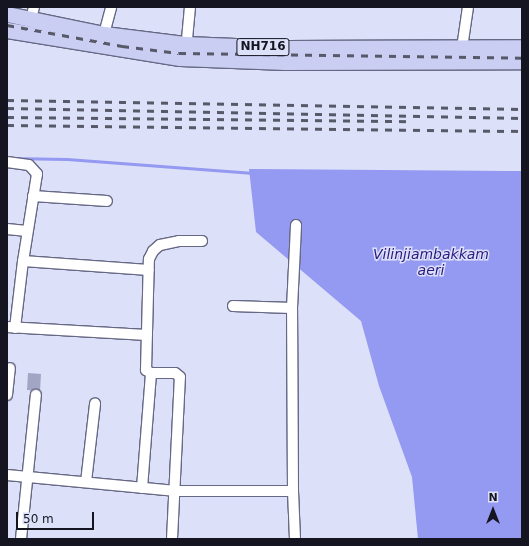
<!DOCTYPE html>
<html>
<head>
<meta charset="utf-8">
<style>
  body { margin:0 }
  #map { position:relative; width:529px; height:546px; overflow:hidden; background:#dde0f9; font-family:"DejaVu Sans",sans-serif }
  div>[style] { position:absolute }
  .water>* { inset:0; background:#9499f1 }
  .stream>* { height:3px; margin:-1.5px; padding:0 1.5px; transform-origin:1.5px; border-radius:1.5px; background:#9499f1 }
  .building>* { inset:0; background:#a2a6c4 }
  .roads { filter:drop-shadow(1px 0 #666884) drop-shadow(-1px 0 #666884) drop-shadow(0 1px #666884) drop-shadow(0 -1px #666884) }
  .minor>* { height:10px; margin:-5px; padding:0 5px; transform-origin:5px; border-radius:5px; background:#fff }
  .highway>* { height:15px; margin:-7.5px; padding:0 7.5px; transform-origin:7.5px; border-radius:7.5px; background:#cacef3 }
  .rail>* { height:3px; margin-top:-1.5px; transform-origin:0; background:repeating-linear-gradient(90deg,#575969 0 7px,transparent 0 14px) }
  span { translate:-50% -50%; white-space:nowrap; text-align:center; line-height:1.15; -webkit-text-stroke:3px #dde0f9; paint-order:stroke }
  .shield-label span { padding:1px 3px; background:#dde0f9; border:1px solid; border-radius:3px; -webkit-text-stroke-width:0 }
  .shield-label { font-size:12px; color:#141520; font-weight:700 }
  .water-label { font-size:14px; color:#2a197f; font-style:italic }
  .frame { position:absolute; inset:0; border:8px solid #141520; pointer-events:none }
  .north { position:absolute; left:473px; top:490px; width:40px; height:40px; -webkit-text-stroke:3px #dde0f9; paint-order:stroke; rotate:0deg; font-size:11px; font-weight:700; line-height:16px; text-align:center; color:#141520 }
  .north::after { content:''; display:block; margin:auto; width:14px; height:18px; background:#141520; clip-path:polygon(50% 0,100% 100%,50% 72%,0 100%) }
  .scale { position:absolute; left:16px; top:512px; width:78px; height:18px; box-sizing:border-box; border:2px solid #141520; border-top:0; padding-left:5px; font-size:12px; line-height:14px; white-space:nowrap; color:#141520; -webkit-text-stroke:3px #dde0f9; paint-order:stroke }
</style>
</head>
<body>
<div id="map">
  <div class="water">
    <div style="clip-path:polygon(249px 169px,522px 171px,522px 539px,418px 539px,412px 477px,379px 386px,361px 321px,256px 232px)"></div>
  </div>
  <div class="stream">
    <div style="left:9px;top:158px;width:58px;rotate:1deg"></div>
    <div style="left:67px;top:159px;width:187px;rotate:4.3deg"></div>
  </div>
  <div class="building">
    <div style="clip-path:polygon(28px 373px,41px 374px,40px 391px,27px 390px)"></div>
  </div>
  <div class="roads">
    <div class="minor">
      <div style="left:31px;top:19px;width:12px;rotate:-76deg"></div>
      <div style="left:104px;top:34px;width:28px;rotate:-75deg"></div>
      <div style="left:462px;top:48px;width:41px;rotate:-81.7deg"></div>
      <div style="left:186px;top:50px;width:43px;rotate:-84.7deg"></div>
      <div style="left:7px;top:162px;width:22px;rotate:8deg"></div>
      <div style="left:29px;top:165px;width:12px;rotate:48deg"></div>
      <div style="left:37px;top:174px;width:88px;rotate:99.1deg"></div>
      <div style="left:33px;top:196px;width:74px;rotate:3.9deg"></div>
      <div style="left:7px;top:229px;width:20px;rotate:6deg"></div>
      <div style="left:233px;top:306px;width:59px;rotate:1.9deg"></div>
      <div style="left:7px;top:327px;width:140px;rotate:3.3deg"></div>
      <div style="left:15px;top:328px;width:67px;rotate:-83.2deg"></div>
      <div style="left:23px;top:261px;width:126px;rotate:4.1deg"></div>
      <div style="left:7px;top:395px;width:27px;rotate:-84deg"></div>
      <div style="left:7px;top:475px;width:170px;rotate:5.4deg"></div>
      <div style="left:176px;top:491px;width:117px"></div>
      <div style="left:293px;top:491px;width:48px;rotate:87.6deg"></div>
      <div style="left:86px;top:482px;width:79px;rotate:-83.4deg"></div>
      <div style="left:142px;top:488px;width:115px;rotate:-85.5deg"></div>
      <div style="left:293px;top:491px;width:183px;rotate:-90.3deg"></div>
      <div style="left:292px;top:308px;width:83px;rotate:-87.2deg"></div>
      <div style="left:21px;top:539px;width:145px;rotate:-84.1deg"></div>
      <div style="left:172px;top:539px;width:162px;rotate:-87.2deg"></div>
      <div style="left:180px;top:377px;width:6px;rotate:-141deg"></div>
      <div style="left:175px;top:373px;width:24px;rotate:180deg"></div>
      <div style="left:151px;top:373px;width:6px;rotate:-149deg"></div>
      <div style="left:146px;top:370px;width:111px;rotate:-88.5deg"></div>
      <div style="left:149px;top:259px;width:9px;rotate:-63deg"></div>
      <div style="left:153px;top:251px;width:9px;rotate:-41deg"></div>
      <div style="left:160px;top:245px;width:19px;rotate:-12deg"></div>
      <div style="left:179px;top:241px;width:23px"></div>
    </div>
    <div class="highway">
      <div style="left:7px;top:14px;width:99px;rotate:11.7deg"></div>
      <div style="left:104px;top:34px;width:83px;rotate:7deg"></div>
      <div style="left:186px;top:44px;width:99px;rotate:2.3deg"></div>
      <div style="left:285px;top:48px;width:237px;rotate:-0.2deg"></div>
      <div style="left:7px;top:30px;width:175px;rotate:9.2deg"></div>
      <div style="left:180px;top:58px;width:105px;rotate:2.2deg"></div>
      <div style="left:285px;top:62px;width:237px;rotate:-0.2deg"></div>
    </div>
  </div>
  <div class="rail">
    <div style="left:7px;top:25px;width:117px;rotate:10.3deg"></div>
    <div style="left:122px;top:46px;width:57px;rotate:7deg"></div>
    <div style="left:179px;top:53px;width:343px;rotate:0.8deg"></div>
    <div style="left:7px;top:100px;width:515px;rotate:1deg"></div>
    <div style="left:7px;top:108px;width:515px;rotate:1.11deg"></div>
    <div style="left:7px;top:117px;width:406px;rotate:0.6deg"></div>
    <div style="left:7px;top:125px;width:515px;rotate:0.67deg"></div>
  </div>
  <div class="shield-label">
    <span style="left:263px;top:47px">NH716</span>
  </div>
  <div class="water-label">
    <span style="left:431px;top:262px">Vilinjiambakkam<br>aeri</span>
  </div>
  <div class="frame"></div>
  <div class="north">N</div>
  <div class="scale">50 m</div>
</div>
</body>
</html>
